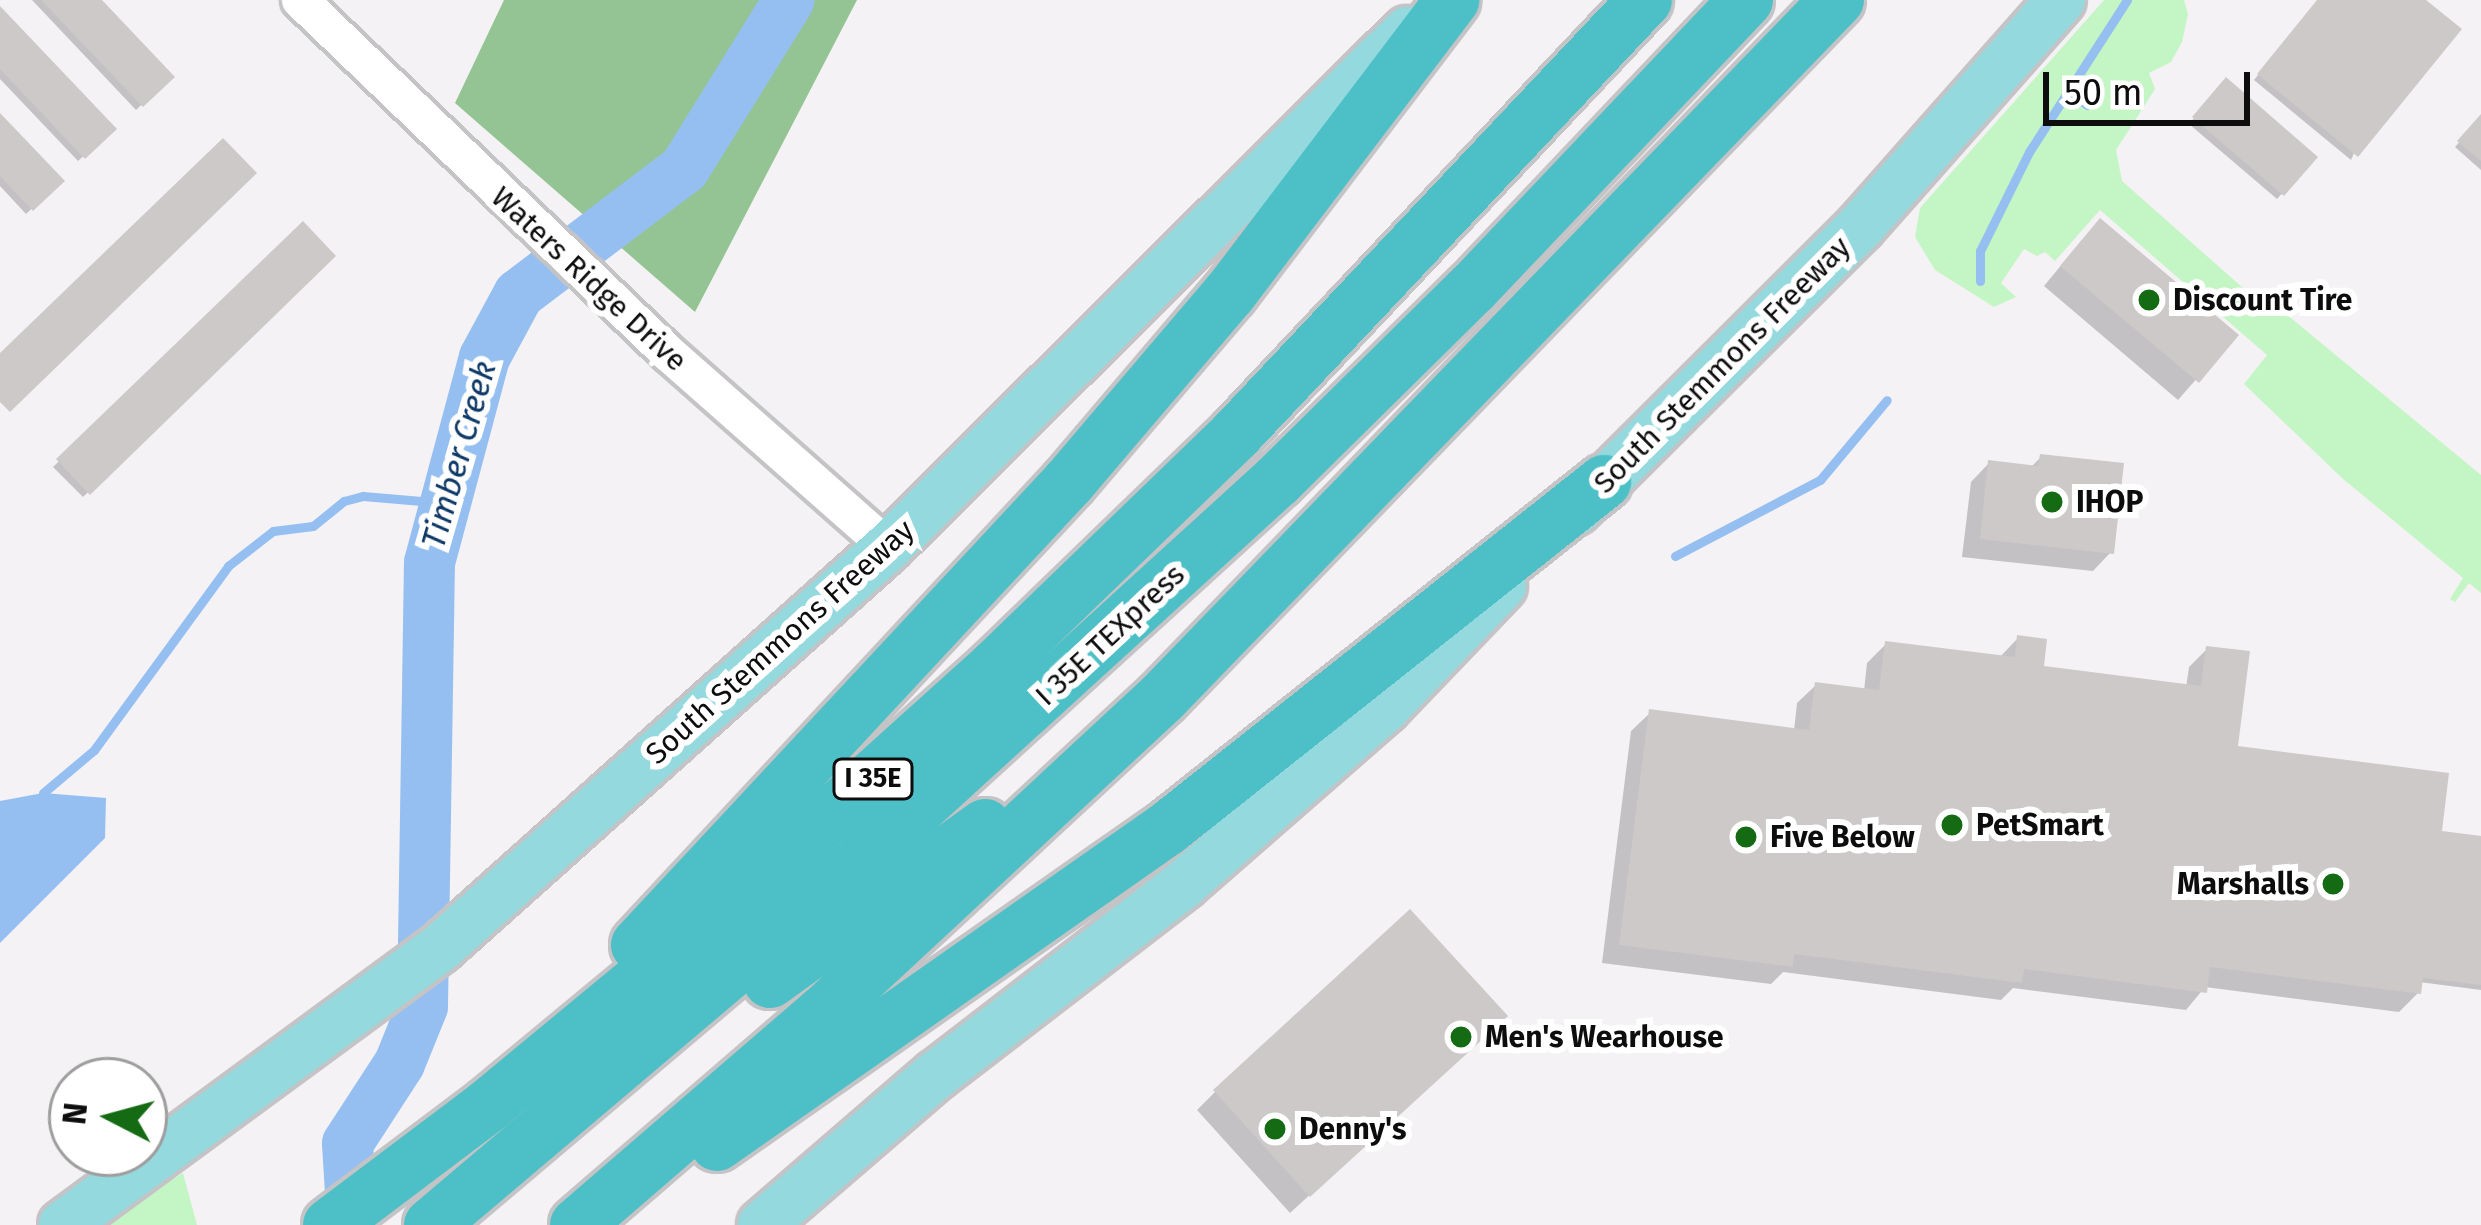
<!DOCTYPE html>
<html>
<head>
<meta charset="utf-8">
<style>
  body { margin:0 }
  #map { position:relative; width:2481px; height:1225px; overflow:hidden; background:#f4f2f5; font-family:"Fira Sans",sans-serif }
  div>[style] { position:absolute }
  .green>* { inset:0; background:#c4f5c4 }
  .forest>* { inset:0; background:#95c494 }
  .water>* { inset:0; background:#95bff0 }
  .shadow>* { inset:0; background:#0003 }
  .stream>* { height:9px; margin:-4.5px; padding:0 4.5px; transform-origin:4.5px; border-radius:4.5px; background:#95bff0 }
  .river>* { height:51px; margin:-25.5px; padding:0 25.5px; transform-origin:25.5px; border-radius:25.5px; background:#95bff0 }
  .building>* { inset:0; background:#cdc9c9 }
  .roads { filter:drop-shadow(3px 0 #c4c3c6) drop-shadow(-3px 0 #c4c3c6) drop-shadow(0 3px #c4c3c6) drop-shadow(0 -3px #c4c3c6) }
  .minor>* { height:36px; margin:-18px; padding:0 18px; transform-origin:18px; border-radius:18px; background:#fff }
  .major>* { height:48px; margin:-24px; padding:0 24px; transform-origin:24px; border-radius:24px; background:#94d9dd }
  .highway>* { height:54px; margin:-27px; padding:0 27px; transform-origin:27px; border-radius:27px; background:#4cc0c6 }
  .dots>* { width:33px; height:33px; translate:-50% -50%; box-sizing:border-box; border:6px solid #fff; border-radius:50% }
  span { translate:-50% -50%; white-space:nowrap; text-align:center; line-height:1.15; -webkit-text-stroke:12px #fff; paint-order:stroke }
  .shield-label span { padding:3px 9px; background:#fff; border:3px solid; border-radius:9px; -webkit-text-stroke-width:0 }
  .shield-label { font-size:27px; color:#0e0d0e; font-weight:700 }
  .street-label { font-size:30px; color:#0e0d0e }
  .poi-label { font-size:30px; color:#0e0d0e; font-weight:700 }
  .left { translate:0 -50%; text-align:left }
  .right { translate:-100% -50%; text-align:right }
  .water-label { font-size:33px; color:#0e3966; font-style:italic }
  .north { position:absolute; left:48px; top:1057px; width:120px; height:120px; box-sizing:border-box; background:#fff; border:3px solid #9f9e9f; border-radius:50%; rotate:276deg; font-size:33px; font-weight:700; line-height:48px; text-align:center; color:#0e0d0e }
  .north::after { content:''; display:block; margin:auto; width:42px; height:54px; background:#156b13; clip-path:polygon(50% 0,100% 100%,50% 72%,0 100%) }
  .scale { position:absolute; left:2043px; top:72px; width:207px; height:54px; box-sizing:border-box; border:6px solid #0e0d0e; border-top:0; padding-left:15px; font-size:36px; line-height:42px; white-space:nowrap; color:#0e0d0e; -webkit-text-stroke:9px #fff; paint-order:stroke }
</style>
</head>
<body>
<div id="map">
  <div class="green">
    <div style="clip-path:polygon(2104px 0,2184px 0,2188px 14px,2182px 42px,2171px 62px,2149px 73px,2155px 89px,2116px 150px,2122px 181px,2243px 288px,2257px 290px,2481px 475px,2481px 593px,2469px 583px,2455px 602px,2450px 599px,2463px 578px,2342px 478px,2244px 384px,2267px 355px,2100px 210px,2055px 261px,2045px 252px,2037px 256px,2024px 249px,2001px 283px,2016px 297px,1994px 307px,1935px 270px,1915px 237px,1920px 208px)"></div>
    <div style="clip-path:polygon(183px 1173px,197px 1225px,94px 1225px)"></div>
  </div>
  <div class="forest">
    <div style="clip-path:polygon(504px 0,857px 0,695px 312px,455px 103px)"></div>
  </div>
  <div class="water">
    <div style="clip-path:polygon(43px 793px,106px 798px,105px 838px,0 943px,0 801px)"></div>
  </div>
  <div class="shadow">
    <div style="clip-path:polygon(32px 0,97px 0,171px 77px,136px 110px)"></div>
    <div style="clip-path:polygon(2319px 0,2422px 0,2351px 160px,2254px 80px)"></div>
    <div style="clip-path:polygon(0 11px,113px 129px,78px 161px,0 79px)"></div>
    <div style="clip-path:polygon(2226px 81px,2314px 158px,2277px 199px,2189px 124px)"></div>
    <div style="clip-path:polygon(2481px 117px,2481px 170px,2455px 147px)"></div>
    <div style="clip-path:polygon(0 118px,61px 181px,26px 214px,0 186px)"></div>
    <div style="clip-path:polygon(303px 225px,332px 256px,83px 497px,53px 467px)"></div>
    <div style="clip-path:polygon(2082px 240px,2235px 335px,2178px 400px,2044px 286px)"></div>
    <div style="clip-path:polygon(2041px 457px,2111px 552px,2093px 571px,1962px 557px,1971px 482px,1989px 463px,2030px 468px)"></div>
    <div style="clip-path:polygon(2018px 638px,2040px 669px,2186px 688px,2189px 667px,2207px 649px,2235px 749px,2437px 840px,2481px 839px,2481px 990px,2419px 982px,2418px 993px,2399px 1012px,2205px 987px,2186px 1010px,2013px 988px,2001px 1000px,1783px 972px,1771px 984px,1602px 963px,1631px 731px,1650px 713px,1794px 731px,1797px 703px,1816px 685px,1864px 691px,1867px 663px,1886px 644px,1999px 658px)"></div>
    <div style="clip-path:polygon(1485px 1034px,1290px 1213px,1197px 1110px,1215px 1092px)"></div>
  </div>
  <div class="stream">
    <div style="left:2067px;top:92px;width:24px;rotate:33deg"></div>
    <div style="left:1980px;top:281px;width:30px;rotate:-90deg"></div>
    <div style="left:1980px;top:251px;width:110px;rotate:-63.7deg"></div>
    <div style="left:2029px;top:152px;width:181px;rotate:-57.2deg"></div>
    <div style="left:1675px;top:556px;width:164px;rotate:-27.7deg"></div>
    <div style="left:1820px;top:480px;width:104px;rotate:-50.1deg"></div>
    <div style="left:43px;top:793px;width:67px;rotate:-40.1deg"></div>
    <div style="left:94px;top:750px;width:228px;rotate:-53.9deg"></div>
    <div style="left:228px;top:566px;width:57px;rotate:-37.9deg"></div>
    <div style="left:273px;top:531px;width:40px;rotate:-7.1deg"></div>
    <div style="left:313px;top:526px;width:40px;rotate:-39deg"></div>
    <div style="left:344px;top:501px;width:20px;rotate:-15deg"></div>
    <div style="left:363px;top:496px;width:82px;rotate:4.9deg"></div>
  </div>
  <div class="river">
    <div style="left:352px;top:1225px;width:82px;rotate:-93.5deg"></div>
    <div style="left:347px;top:1143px;width:95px;rotate:-57deg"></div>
    <div style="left:399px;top:1063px;width:61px;rotate:-68deg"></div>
    <div style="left:422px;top:1006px;width:444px;rotate:-89.1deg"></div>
    <div style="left:429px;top:562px;width:212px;rotate:-75deg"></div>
    <div style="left:484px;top:357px;width:72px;rotate:-61.6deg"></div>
    <div style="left:518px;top:294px;width:208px;rotate:-37.2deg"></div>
    <div style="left:684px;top:168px;width:198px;rotate:-58.2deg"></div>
  </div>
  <div class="building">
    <div style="clip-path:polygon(41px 0,102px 0,175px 77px,143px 107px)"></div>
    <div style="clip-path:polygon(2317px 0,2426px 0,2462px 29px,2358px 157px,2257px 74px)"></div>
    <div style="clip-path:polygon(0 6px,117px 129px,85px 159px,0 69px)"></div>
    <div style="clip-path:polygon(2226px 77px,2318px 157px,2284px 196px,2192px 117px)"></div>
    <div style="clip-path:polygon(0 113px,65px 181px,33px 211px,0 176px)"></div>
    <div style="clip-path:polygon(2481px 114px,2481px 161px,2457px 141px)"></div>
    <div style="clip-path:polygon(223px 138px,257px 173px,10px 412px,0 402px,0 353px)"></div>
    <div style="clip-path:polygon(2100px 218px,2239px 335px,2199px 383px,2060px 266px)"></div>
    <div style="clip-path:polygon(303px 221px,336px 256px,90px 495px,56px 459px)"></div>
    <div style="clip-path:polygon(2040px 454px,2124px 463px,2114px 554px,1980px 539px,1988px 460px,2038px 466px)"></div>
    <div style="clip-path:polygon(2017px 635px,2047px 639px,2044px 666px,2201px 686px,2206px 646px,2250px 651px,2238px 746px,2449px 773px,2442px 831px,2481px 836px,2481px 985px,2423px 978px,2421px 994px,2210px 967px,2207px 993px,2024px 969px,2022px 983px,1794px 954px,1793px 967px,1619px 945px,1649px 709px,1809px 730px,1815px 682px,1879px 690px,1885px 641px,2015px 657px)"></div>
    <div style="clip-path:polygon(1410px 909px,1508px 1016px,1310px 1197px,1213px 1090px)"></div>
  </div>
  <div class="roads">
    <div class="minor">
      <div style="left:300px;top:0;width:510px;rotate:43.81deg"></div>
      <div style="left:668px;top:353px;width:293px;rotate:41.4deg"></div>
    </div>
    <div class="major">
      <div style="left:1576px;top:510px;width:401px;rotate:-44.9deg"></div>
      <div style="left:1860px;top:227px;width:303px;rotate:-48.5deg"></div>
      <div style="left:63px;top:1225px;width:468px;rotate:-36.3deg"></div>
      <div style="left:440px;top:948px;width:601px;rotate:-41.83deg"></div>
      <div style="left:888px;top:547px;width:732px;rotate:-44.83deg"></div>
      <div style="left:762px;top:1225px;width:230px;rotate:-40.8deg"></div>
      <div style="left:936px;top:1075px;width:313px;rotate:-37.6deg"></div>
      <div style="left:1184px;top:884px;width:267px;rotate:-41.2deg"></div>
      <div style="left:1385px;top:708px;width:169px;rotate:-46.2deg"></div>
    </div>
    <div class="highway">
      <div style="left:638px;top:945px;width:633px;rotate:-47.05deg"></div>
      <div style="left:1069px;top:482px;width:248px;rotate:-49.6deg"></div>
      <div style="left:1230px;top:293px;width:368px;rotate:-52.8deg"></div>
      <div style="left:770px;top:981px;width:265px;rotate:-35.8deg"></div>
      <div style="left:717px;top:1144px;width:551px;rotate:-35.02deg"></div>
      <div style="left:1168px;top:828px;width:557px;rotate:-38.43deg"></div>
      <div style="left:330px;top:1225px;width:199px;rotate:-37deg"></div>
      <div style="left:489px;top:1105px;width:318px;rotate:-39.6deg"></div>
      <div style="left:734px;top:902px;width:350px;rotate:-42deg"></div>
      <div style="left:994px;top:668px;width:338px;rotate:-44deg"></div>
      <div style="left:1237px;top:433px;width:595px;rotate:-46.7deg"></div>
      <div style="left:431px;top:1225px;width:546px;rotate:-40.25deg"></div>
      <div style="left:848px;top:872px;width:582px;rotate:-42.35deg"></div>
      <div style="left:1278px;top:480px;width:272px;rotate:-44.6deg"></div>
      <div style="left:1472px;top:289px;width:398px;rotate:-46.5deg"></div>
      <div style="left:577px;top:1225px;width:326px;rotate:-40.8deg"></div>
      <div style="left:824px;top:1012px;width:461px;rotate:-42.9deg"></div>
      <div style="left:1162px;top:698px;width:971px;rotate:-45.96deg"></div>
    </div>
  </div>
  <div class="dots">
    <div style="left:2149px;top:300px;background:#156b13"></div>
    <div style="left:2052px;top:502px;background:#156b13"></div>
    <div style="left:1952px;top:825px;background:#156b13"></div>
    <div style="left:1746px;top:837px;background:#156b13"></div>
    <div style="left:2333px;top:884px;background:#156b13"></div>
    <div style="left:1461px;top:1037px;background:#156b13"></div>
    <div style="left:1275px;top:1129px;background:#156b13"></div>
  </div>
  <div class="shield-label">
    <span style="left:873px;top:779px">I 35E</span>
  </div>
  <div class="street-label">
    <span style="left:589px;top:279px;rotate:43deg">Waters Ridge Drive</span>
    <span style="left:1722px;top:365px;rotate:-45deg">South Stemmons Freeway</span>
    <span style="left:1110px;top:635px;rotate:-43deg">I 35E TEXpress</span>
    <span style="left:780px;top:642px;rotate:-42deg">South Stemmons Freeway</span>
  </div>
  <div class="poi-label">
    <span class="left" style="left:2173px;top:300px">Discount Tire</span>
    <span class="left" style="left:2076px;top:502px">IHOP</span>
    <span class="left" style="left:1976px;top:825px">PetSmart</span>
    <span class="left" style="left:1770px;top:837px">Five Below</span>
    <span class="right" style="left:2309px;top:884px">Marshalls</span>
    <span class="left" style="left:1485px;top:1037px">Men's Wearhouse</span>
    <span class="left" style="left:1299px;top:1129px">Denny's</span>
  </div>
  <div class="water-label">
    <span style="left:460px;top:455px;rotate:-74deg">Timber Creek</span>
  </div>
  <div class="north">N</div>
  <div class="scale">50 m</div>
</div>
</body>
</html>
